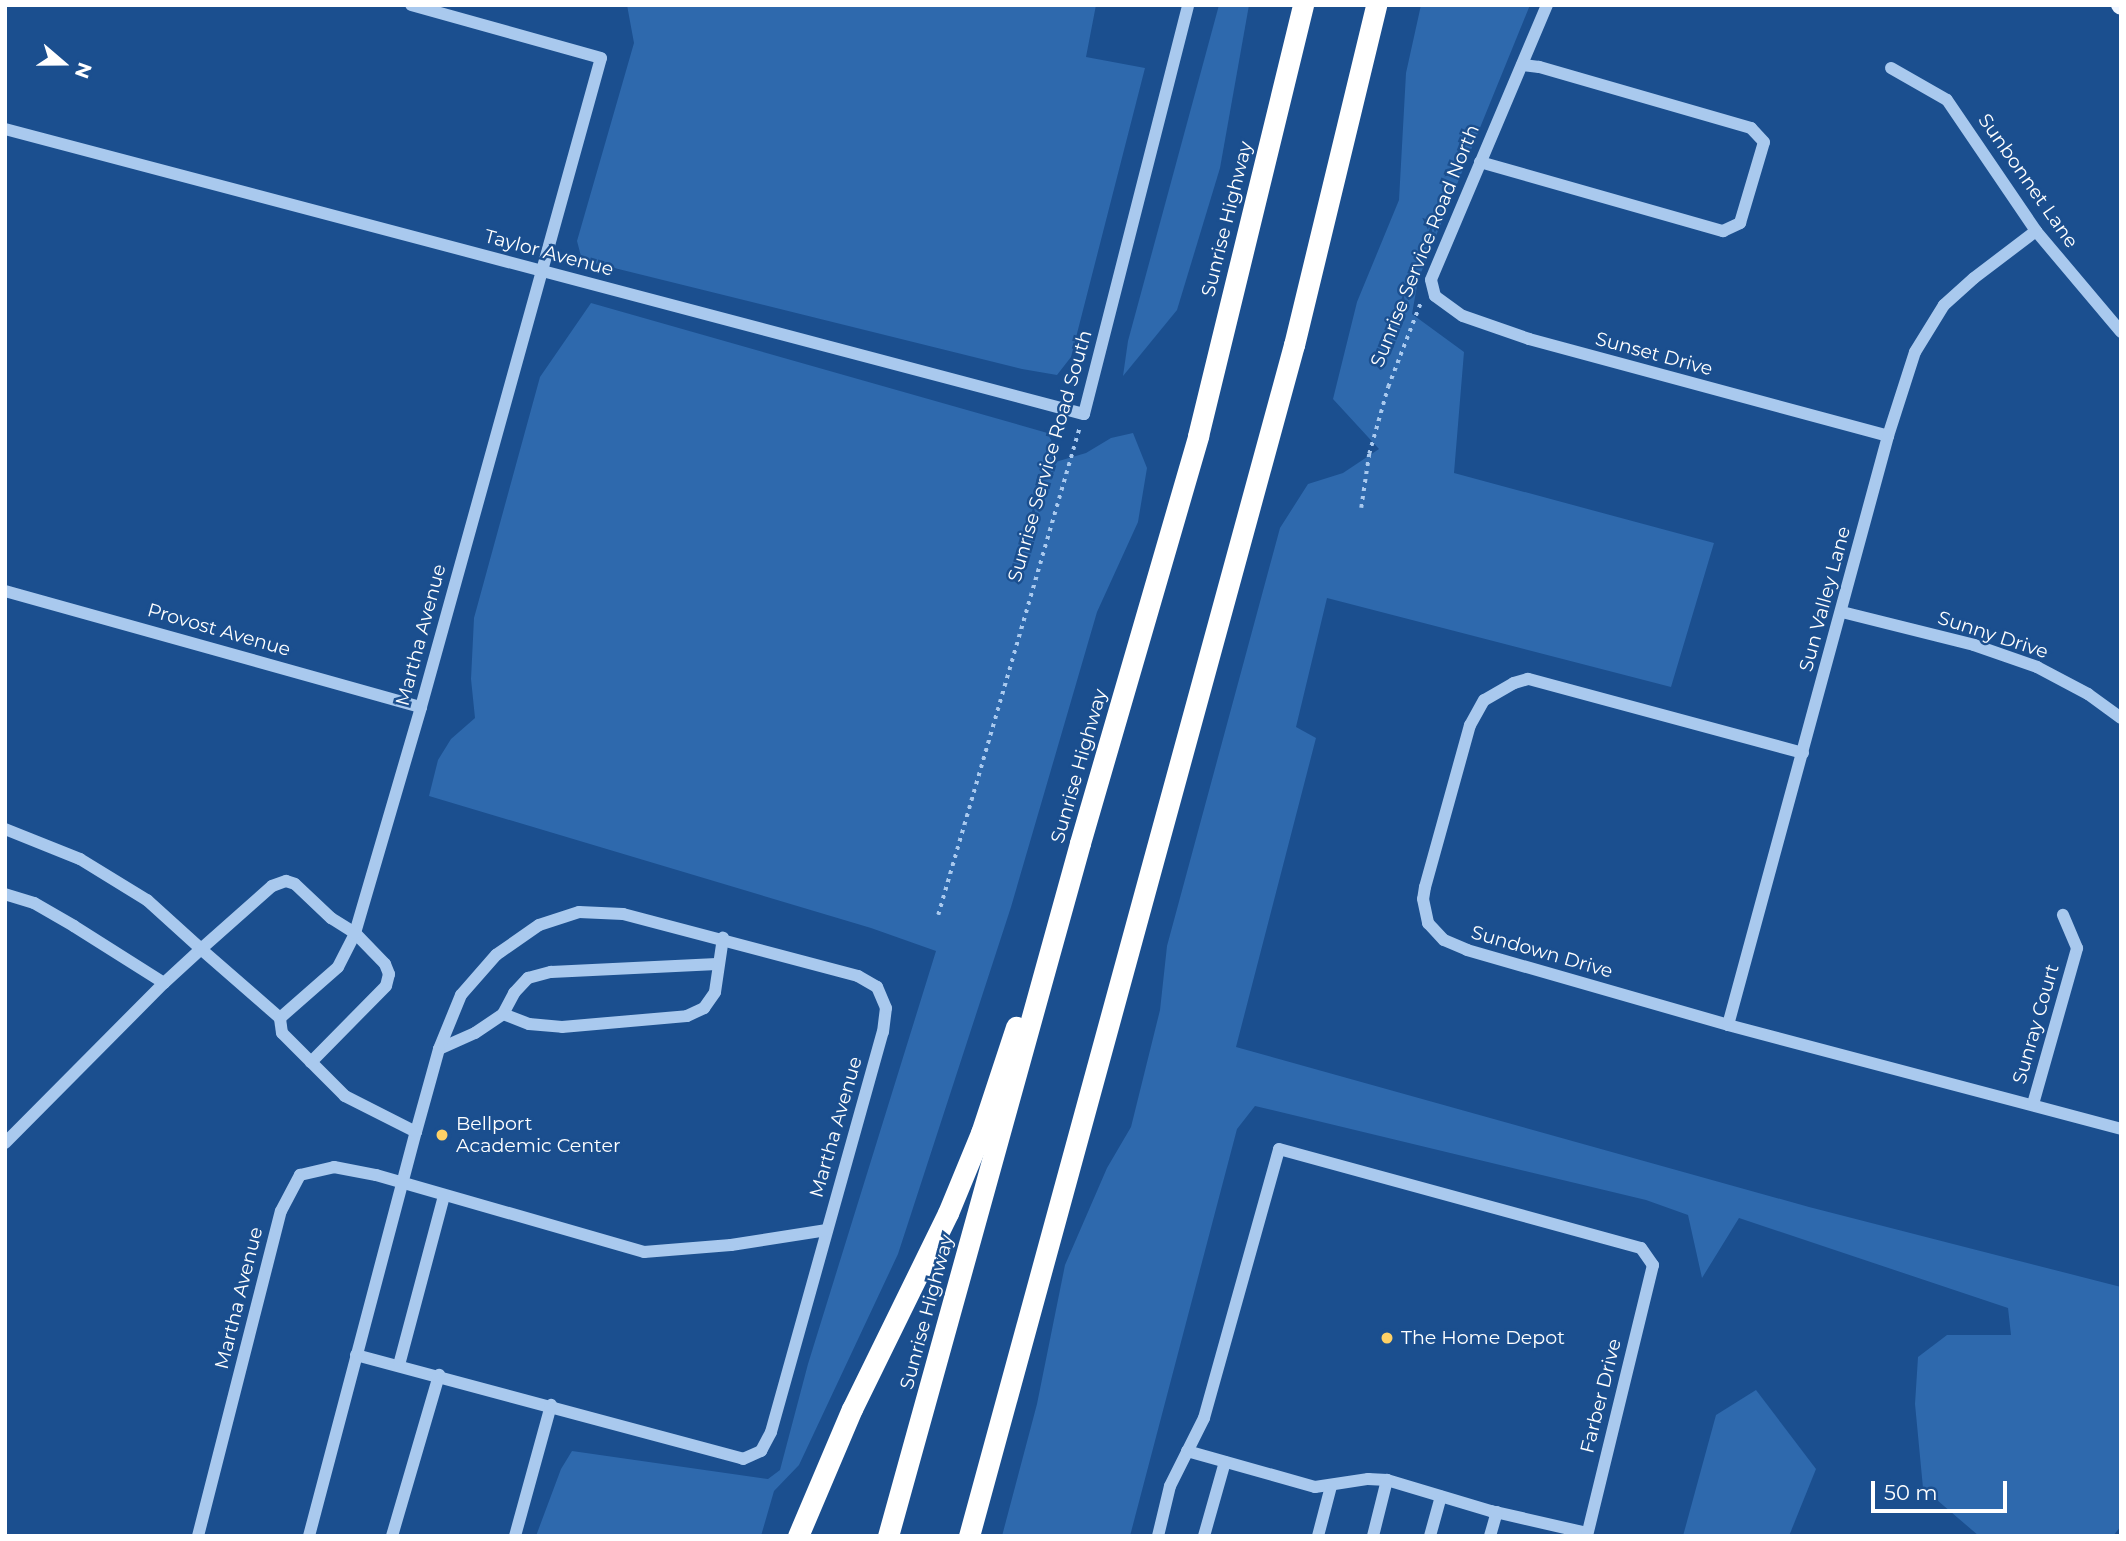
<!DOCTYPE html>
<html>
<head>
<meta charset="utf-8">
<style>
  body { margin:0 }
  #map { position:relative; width:2126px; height:1541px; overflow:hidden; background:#1b4f8f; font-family:Montserrat,sans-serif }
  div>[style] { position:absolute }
  .green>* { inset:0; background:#2e69ad }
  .path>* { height:3.5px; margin-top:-1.75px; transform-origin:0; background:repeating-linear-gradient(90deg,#a9c9ee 0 3.5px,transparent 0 8.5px) }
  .minor>* { height:12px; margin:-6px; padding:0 6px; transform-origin:6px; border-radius:6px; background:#a9c9ee }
  .major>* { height:18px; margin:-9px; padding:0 9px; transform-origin:9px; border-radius:9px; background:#f0f6ff }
  .highway>* { height:21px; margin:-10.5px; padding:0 10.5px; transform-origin:10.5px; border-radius:10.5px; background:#fff }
  .dots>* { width:19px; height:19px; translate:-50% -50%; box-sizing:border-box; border:4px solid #1b4f8f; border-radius:50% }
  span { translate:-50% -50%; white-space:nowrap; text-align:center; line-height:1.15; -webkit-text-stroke:5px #1b4f8f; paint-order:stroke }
  .street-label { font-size:19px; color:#fff }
  .poi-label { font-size:19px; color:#fff }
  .left { translate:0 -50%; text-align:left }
  .frame { position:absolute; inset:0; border:7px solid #fff; pointer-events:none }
  .north { position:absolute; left:28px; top:28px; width:70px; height:70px; -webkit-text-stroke:5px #1b4f8f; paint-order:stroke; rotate:110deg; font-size:19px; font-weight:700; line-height:28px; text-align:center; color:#fff }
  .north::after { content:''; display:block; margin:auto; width:24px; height:32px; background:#fff; clip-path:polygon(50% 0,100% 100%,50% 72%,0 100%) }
  .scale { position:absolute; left:1871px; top:1481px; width:136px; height:32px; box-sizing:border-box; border:4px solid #fff; border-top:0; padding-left:9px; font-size:21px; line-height:24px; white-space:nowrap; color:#fff; -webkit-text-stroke:5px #1b4f8f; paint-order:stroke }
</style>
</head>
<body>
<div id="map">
  <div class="green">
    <div style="clip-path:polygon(627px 5px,1096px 5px,1086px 57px,1145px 68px,1071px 357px,1057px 375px,1022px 369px,582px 260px,577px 241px,634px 43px)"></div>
    <div style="clip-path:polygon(1219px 5px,1249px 5px,1220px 168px,1177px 310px,1123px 376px,1128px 341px)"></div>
    <div style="clip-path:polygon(1421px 5px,1530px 5px,1418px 280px,1412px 314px,1464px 352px,1454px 473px,1714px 543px,1671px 687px,1327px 598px,1296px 727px,1316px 738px,1236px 1047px,1809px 1207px,2121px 1287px,2121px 1526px,2113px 1536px,1979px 1536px,1923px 1488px,1915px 1404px,1918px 1357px,1947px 1335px,2011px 1335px,2008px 1308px,1739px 1218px,1702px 1278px,1688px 1215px,1646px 1200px,1255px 1106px,1237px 1129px,1130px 1536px,1002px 1536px,1037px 1404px,1065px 1265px,1107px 1168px,1131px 1127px,1160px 1010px,1167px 946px,1280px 528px,1308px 484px,1343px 473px,1379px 449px,1333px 399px,1357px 302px,1399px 200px,1406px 73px)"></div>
    <div style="clip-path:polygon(591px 303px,1051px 434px,1052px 463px,1086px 453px,1111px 438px,1133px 433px,1147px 468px,1138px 522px,1097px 612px,1011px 907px,898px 1254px,799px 1465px,774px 1491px,761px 1536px,536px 1536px,561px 1469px,572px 1451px,768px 1479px,780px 1470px,808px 1364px,936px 951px,871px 928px,429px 796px,438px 760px,451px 739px,475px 718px,471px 679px,474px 618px,540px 377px)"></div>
    <div style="clip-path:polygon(1756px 1390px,1816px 1469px,1789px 1536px,1683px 1536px,1716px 1415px)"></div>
  </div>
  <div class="path">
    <div style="left:1361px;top:508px;width:55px;rotate:-81.6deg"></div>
    <div style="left:1369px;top:454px;width:70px;rotate:-74.2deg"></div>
    <div style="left:1388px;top:387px;width:91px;rotate:-68.8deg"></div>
    <div style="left:938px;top:915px;width:509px;rotate:-73.81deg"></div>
  </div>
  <div class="minor">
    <div style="left:1547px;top:5px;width:298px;rotate:112.9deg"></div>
    <div style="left:1431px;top:280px;width:16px;rotate:76deg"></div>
    <div style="left:1435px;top:296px;width:34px;rotate:36deg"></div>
    <div style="left:1463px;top:316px;width:70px;rotate:19.2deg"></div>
    <div style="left:1529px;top:339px;width:372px;rotate:15.1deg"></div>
    <div style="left:1891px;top:68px;width:64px;rotate:29.7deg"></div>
    <div style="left:1947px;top:100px;width:158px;rotate:55.8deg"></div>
    <div style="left:2036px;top:231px;width:132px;rotate:49.9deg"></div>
    <div style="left:5px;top:129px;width:1116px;rotate:14.8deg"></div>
    <div style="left:1084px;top:414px;width:422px;rotate:-75.7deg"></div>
    <div style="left:1480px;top:162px;width:253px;rotate:15.9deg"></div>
    <div style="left:1723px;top:231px;width:19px;rotate:-25deg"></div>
    <div style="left:1740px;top:223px;width:84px;rotate:-73.5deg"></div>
    <div style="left:1764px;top:142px;width:19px;rotate:-133deg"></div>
    <div style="left:1751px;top:128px;width:221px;rotate:-163.9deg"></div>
    <div style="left:1539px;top:67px;width:17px;rotate:-173deg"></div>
    <div style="left:5px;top:591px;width:432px;rotate:15.6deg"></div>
    <div style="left:1842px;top:612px;width:136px;rotate:14deg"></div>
    <div style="left:1974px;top:645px;width:67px;rotate:19.2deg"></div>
    <div style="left:2037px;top:667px;width:58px;rotate:27.9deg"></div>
    <div style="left:2088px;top:694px;width:41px;rotate:36deg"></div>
    <div style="left:1803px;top:753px;width:285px;rotate:-164.9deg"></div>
    <div style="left:1528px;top:679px;width:15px;rotate:164deg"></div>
    <div style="left:1514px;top:683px;width:34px;rotate:150deg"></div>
    <div style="left:1484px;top:700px;width:29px;rotate:119deg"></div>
    <div style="left:1470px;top:725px;width:168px;rotate:105.5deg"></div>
    <div style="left:1425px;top:887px;width:12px;rotate:99deg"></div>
    <div style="left:1423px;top:899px;width:25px;rotate:78deg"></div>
    <div style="left:1428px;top:923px;width:23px;rotate:47deg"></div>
    <div style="left:1444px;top:940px;width:25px;rotate:23deg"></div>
    <div style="left:1467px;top:950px;width:272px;rotate:16deg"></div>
    <div style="left:1728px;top:1025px;width:407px;rotate:14.8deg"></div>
    <div style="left:5px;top:829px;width:81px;rotate:21.8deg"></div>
    <div style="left:80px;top:859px;width:79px;rotate:31.5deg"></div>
    <div style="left:147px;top:900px;width:73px;rotate:42.2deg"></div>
    <div style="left:201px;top:949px;width:50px;rotate:137.4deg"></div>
    <div style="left:164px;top:983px;width:107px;rotate:-147.7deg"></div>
    <div style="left:74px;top:926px;width:46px;rotate:-150.1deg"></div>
    <div style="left:34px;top:903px;width:30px;rotate:-163deg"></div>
    <div style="left:503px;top:1014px;width:24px;rotate:-62deg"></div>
    <div style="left:514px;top:993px;width:21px;rotate:-47deg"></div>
    <div style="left:528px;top:978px;width:24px;rotate:-15deg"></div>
    <div style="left:551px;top:972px;width:166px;rotate:-2.8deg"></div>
    <div style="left:280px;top:1018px;width:105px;rotate:-138.9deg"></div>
    <div style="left:201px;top:949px;width:95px;rotate:-41.6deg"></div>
    <div style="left:272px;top:886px;width:15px;rotate:-20deg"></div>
    <div style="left:286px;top:881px;width:9px;rotate:18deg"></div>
    <div style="left:295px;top:884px;width:50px;rotate:43.4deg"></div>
    <div style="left:331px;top:918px;width:28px;rotate:32deg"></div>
    <div style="left:355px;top:933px;width:43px;rotate:45.9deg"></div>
    <div style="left:385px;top:964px;width:11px;rotate:68deg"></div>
    <div style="left:389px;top:974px;width:12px;rotate:104deg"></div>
    <div style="left:386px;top:986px;width:107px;rotate:134.6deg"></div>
    <div style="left:1728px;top:1025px;width:610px;rotate:-74.8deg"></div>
    <div style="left:1888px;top:436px;width:88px;rotate:-72.2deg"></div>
    <div style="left:1915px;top:352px;width:55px;rotate:-58.3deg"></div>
    <div style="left:1944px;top:305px;width:40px;rotate:-42deg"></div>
    <div style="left:1974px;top:278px;width:78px;rotate:-37.2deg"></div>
    <div style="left:439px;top:1049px;width:39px;rotate:-24deg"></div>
    <div style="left:475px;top:1033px;width:34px;rotate:-34deg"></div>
    <div style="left:503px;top:1014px;width:28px;rotate:21deg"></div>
    <div style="left:529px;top:1024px;width:33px;rotate:5deg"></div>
    <div style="left:562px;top:1027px;width:125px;rotate:-5deg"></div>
    <div style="left:687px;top:1016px;width:19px;rotate:-25deg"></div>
    <div style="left:704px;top:1008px;width:19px;rotate:-55deg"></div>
    <div style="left:715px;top:992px;width:55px;rotate:-81.6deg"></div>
    <div style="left:2033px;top:1104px;width:162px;rotate:-74.2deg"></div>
    <div style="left:2077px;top:948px;width:36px;rotate:-113deg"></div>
    <div style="left:5px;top:1143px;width:226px;rotate:-45.2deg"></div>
    <div style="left:356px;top:1355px;width:401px;rotate:15deg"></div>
    <div style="left:743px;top:1459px;width:20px;rotate:-24deg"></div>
    <div style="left:761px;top:1451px;width:21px;rotate:-62deg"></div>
    <div style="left:771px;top:1432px;width:415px;rotate:-74.4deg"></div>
    <div style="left:883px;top:1032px;width:24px;rotate:-83deg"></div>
    <div style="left:886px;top:1008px;width:23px;rotate:-113deg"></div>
    <div style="left:877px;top:987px;width:22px;rotate:-150deg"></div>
    <div style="left:858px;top:976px;width:243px;rotate:-165.2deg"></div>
    <div style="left:623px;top:914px;width:44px;rotate:-177.4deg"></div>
    <div style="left:579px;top:912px;width:42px;rotate:162deg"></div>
    <div style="left:539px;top:925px;width:52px;rotate:145.1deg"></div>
    <div style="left:496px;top:955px;width:53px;rotate:131.2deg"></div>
    <div style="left:461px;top:995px;width:58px;rotate:112.2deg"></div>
    <div style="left:439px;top:1049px;width:86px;rotate:105.5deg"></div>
    <div style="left:399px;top:1365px;width:175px;rotate:-75.1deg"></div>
    <div style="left:1187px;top:1451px;width:133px;rotate:15.7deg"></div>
    <div style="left:1315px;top:1487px;width:54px;rotate:-8.6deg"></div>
    <div style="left:1368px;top:1479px;width:19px;rotate:3deg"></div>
    <div style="left:1387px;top:1480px;width:109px;rotate:16.6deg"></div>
    <div style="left:1491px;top:1511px;width:98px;rotate:12.9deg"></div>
    <div style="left:198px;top:1536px;width:335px;rotate:-75.7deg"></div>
    <div style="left:281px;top:1211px;width:41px;rotate:-62.2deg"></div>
    <div style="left:300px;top:1175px;width:35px;rotate:-13deg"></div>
    <div style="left:334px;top:1167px;width:43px;rotate:10.8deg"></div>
    <div style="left:376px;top:1175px;width:279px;rotate:16deg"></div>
    <div style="left:644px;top:1252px;width:87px;rotate:-4.6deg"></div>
    <div style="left:731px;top:1245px;width:97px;rotate:-8.9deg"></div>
    <div style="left:309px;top:1536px;width:418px;rotate:-75.2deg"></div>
    <div style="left:416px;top:1132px;width:80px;rotate:-153.1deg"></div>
    <div style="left:345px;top:1096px;width:89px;rotate:-135deg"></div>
    <div style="left:282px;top:1033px;width:15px;rotate:-98deg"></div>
    <div style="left:280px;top:1018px;width:77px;rotate:-41.3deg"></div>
    <div style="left:338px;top:967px;width:38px;rotate:-63deg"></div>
    <div style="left:355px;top:933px;width:235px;rotate:-73.7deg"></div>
    <div style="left:421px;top:707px;width:673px;rotate:-74.5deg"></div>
    <div style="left:601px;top:58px;width:197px;rotate:-164.4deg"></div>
    <div style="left:392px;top:1536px;width:168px;rotate:-73.7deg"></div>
    <div style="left:515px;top:1536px;width:136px;rotate:-74.6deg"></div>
    <div style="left:1158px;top:1536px;width:51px;rotate:-76.5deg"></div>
    <div style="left:1170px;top:1486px;width:76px;rotate:-63.4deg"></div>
    <div style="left:1204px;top:1418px;width:279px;rotate:-74.4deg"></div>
    <div style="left:1279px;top:1149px;width:375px;rotate:15.3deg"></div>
    <div style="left:1641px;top:1248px;width:21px;rotate:55deg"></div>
    <div style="left:1653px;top:1265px;width:279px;rotate:103.7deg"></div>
    <div style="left:1204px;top:1536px;width:77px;rotate:-74.2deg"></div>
    <div style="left:1318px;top:1536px;width:52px;rotate:-75.4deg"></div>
    <div style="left:1373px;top:1536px;width:58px;rotate:-76deg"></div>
    <div style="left:1430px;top:1536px;width:41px;rotate:-74.6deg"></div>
    <div style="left:1490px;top:1536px;width:25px;rotate:-74deg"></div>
  </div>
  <div class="major">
    <div style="left:2120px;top:5px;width:1px;rotate:45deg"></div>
  </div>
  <div class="highway">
    <div style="left:798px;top:1536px;width:138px;rotate:-67deg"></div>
    <div style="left:852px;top:1409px;width:218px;rotate:-63.9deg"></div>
    <div style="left:948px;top:1213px;width:87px;rotate:-67.6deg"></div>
    <div style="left:981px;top:1133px;width:112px;rotate:-71.7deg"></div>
    <div style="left:888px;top:1536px;width:719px;rotate:-74.51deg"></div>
    <div style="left:1080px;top:843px;width:424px;rotate:-73.8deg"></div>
    <div style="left:1198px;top:436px;width:444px;rotate:-76.3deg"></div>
    <div style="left:969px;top:1536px;width:1235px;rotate:-74.74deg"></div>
    <div style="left:1294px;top:345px;width:350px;rotate:-76.4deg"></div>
  </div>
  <div class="dots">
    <div style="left:442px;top:1135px;background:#ffd166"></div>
    <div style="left:1387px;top:1338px;background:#ffd166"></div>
  </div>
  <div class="street-label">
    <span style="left:2028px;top:181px;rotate:55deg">Sunbonnet Lane</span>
    <span style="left:1227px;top:219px;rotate:-76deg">Sunrise Highway</span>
    <span style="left:1425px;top:246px;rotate:-68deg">Sunrise Service Road North</span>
    <span style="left:549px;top:253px;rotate:15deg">Taylor Avenue</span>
    <span style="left:1654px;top:354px;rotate:15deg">Sunset Drive</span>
    <span style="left:1050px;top:456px;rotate:-74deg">Sunrise Service Road South</span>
    <span style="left:1825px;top:599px;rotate:-75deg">Sun Valley Lane</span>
    <span style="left:219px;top:630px;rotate:16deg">Provost Avenue</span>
    <span style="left:421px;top:635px;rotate:-75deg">Martha Avenue</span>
    <span style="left:1993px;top:635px;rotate:18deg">Sunny Drive</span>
    <span style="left:1079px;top:766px;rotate:-74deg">Sunrise Highway</span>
    <span style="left:1542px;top:952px;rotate:16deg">Sundown Drive</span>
    <span style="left:2036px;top:1024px;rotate:-74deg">Sunray Court</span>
    <span style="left:836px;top:1127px;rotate:-74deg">Martha Avenue</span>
    <span style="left:239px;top:1298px;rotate:-76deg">Martha Avenue</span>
    <span style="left:927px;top:1312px;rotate:-75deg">Sunrise Highway</span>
    <span style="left:1601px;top:1396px;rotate:-76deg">Farber Drive</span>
  </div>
  <div class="poi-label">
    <span class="left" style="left:456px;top:1135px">Bellport<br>Academic Center</span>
    <span class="left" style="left:1401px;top:1338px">The Home Depot</span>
  </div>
  <div class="frame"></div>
  <div class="north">N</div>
  <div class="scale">50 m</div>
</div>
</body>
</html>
